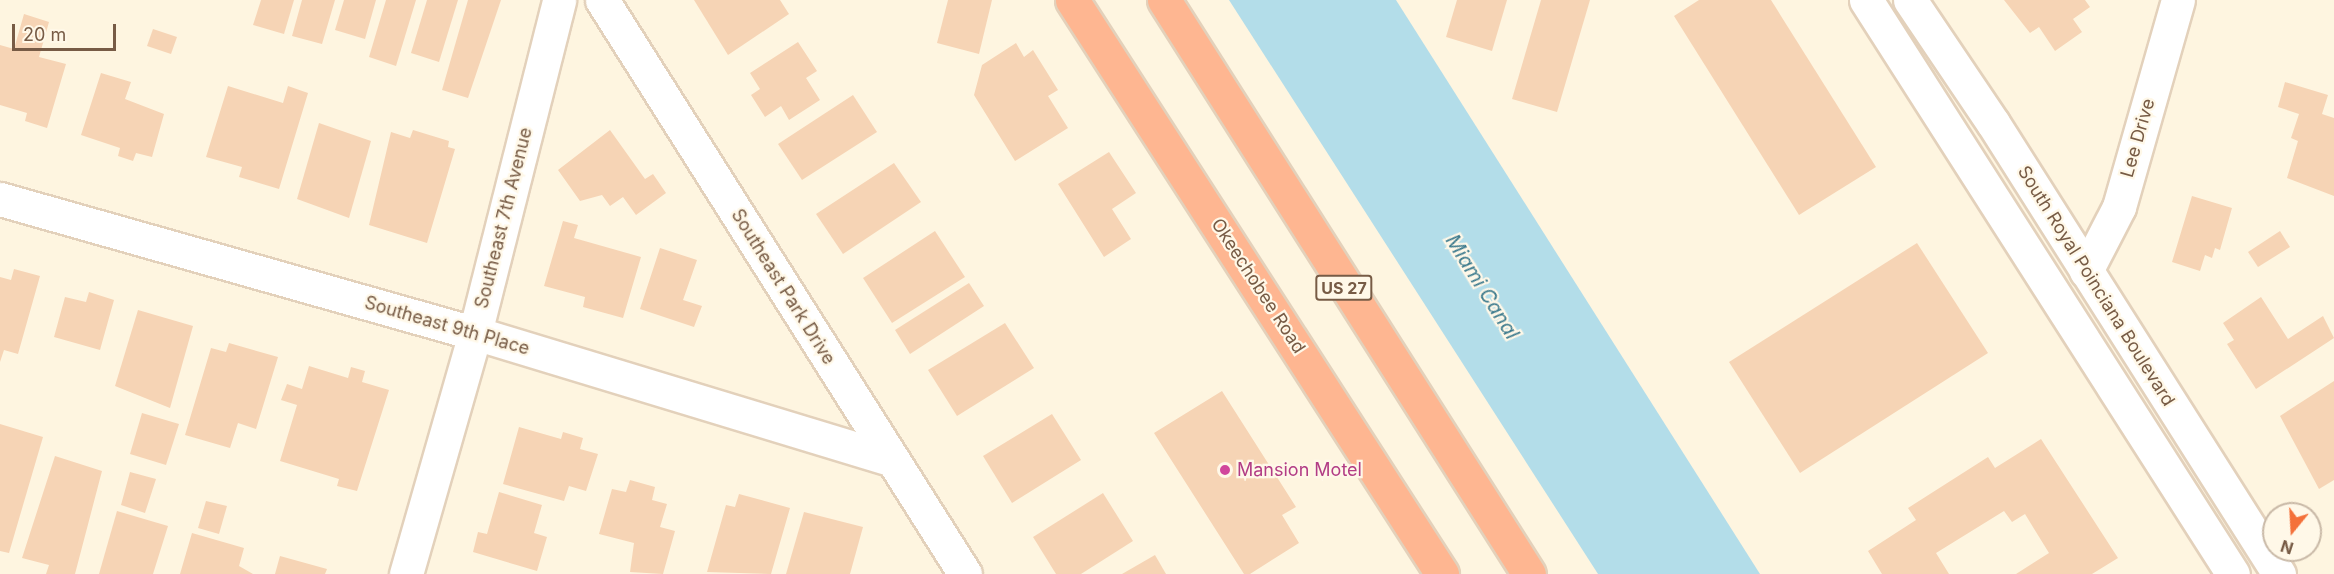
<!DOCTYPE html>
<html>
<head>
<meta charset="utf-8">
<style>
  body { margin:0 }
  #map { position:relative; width:2334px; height:574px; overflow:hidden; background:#fef5e0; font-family:Inter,sans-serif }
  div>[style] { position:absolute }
  .water>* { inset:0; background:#b3dde9 }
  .building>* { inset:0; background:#f6d4b5 }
  .roads { filter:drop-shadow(2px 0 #e3d1bb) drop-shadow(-2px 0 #e3d1bb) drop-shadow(0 2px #e3d1bb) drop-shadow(0 -2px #e3d1bb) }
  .minor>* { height:33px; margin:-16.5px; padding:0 16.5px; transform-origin:16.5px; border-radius:16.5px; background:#fff }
  .highway>* { height:33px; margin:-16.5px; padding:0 16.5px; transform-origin:16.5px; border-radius:16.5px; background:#feb691 }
  .dots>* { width:16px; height:16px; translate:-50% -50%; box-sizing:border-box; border:3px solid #fff8e8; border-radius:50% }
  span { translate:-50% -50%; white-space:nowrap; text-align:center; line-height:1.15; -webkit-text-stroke:4.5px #fff8e8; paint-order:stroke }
  .shield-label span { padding:2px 4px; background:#fff8e8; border:2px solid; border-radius:4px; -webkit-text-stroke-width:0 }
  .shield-label { font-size:16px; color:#775b45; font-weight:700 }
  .street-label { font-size:18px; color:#775b45 }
  .hotel-label { font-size:18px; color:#b23c85 }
  .left { translate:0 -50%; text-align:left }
  .water-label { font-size:20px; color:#3c7a8d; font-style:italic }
  .north { position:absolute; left:2262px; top:502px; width:60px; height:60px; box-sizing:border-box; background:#fff8e8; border:2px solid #c9b9a7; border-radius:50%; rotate:198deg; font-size:16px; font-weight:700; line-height:24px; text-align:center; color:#775b45 }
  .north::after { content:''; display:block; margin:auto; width:21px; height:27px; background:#f4713a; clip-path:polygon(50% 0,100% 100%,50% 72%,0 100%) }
  .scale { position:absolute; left:12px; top:24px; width:104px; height:27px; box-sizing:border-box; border:3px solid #775b45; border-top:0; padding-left:8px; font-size:18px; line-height:21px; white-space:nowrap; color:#775b45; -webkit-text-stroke:4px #fff8e8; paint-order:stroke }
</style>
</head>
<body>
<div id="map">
  <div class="water">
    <div style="clip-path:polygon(1229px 0,1396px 0,1760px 574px,1598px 574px)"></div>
  </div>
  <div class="building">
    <div style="clip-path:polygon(261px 0,294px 0,284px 34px,253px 25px)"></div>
    <div style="clip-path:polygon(302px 0,335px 0,322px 44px,292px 36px)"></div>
    <div style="clip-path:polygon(344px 0,376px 0,365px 39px,335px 30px)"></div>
    <div style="clip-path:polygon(386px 0,416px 0,396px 66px,369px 57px)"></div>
    <div style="clip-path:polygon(427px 0,458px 0,439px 62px,411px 53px)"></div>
    <div style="clip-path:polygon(468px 0,501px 0,468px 98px,442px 90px)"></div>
    <div style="clip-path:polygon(694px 0,780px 0,789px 14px,728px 55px)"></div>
    <div style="clip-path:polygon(948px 0,992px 0,979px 54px,937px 43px)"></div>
    <div style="clip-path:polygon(1457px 0,1507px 0,1492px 51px,1446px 37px)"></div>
    <div style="clip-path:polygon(1541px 0,1590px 0,1557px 112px,1512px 99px)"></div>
    <div style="clip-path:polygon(1699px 0,1771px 0,1876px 167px,1799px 215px,1674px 16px)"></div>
    <div style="clip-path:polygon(2004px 0,2085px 0,2090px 7px,2073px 19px,2082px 32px,2055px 51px,2039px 27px,2030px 33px)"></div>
    <div style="clip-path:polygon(24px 14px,49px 22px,39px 57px,66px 64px,47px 128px,25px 121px,27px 113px,0 105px,0 45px,14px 49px)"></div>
    <div style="clip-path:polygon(153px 29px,177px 37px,171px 54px,147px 46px)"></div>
    <div style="clip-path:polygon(798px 42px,817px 71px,806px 78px,820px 100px,789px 120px,781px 106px,765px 117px,751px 95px,760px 89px,750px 73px)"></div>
    <div style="clip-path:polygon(1016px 43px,1024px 57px,1033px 50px,1058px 90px,1048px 96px,1068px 128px,1015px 161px,974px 95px,982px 65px)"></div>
    <div style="clip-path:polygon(101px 73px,131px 82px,125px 99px,164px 114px,152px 157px,136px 153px,133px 161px,118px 156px,120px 148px,81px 135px)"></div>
    <div style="clip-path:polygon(2285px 82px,2328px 95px,2322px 114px,2334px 118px,2334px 196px,2287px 178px,2298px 141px,2291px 138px,2299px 114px,2278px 107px)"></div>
    <div style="clip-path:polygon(228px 86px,283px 103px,288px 86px,308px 93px,279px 189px,239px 177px,242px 167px,206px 157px)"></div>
    <div style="clip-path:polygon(853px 95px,877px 132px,802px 180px,778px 144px)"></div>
    <div style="clip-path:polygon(319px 123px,371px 141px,349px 218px,297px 199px)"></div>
    <div style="clip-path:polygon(413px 130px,449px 141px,448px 147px,455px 149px,427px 243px,369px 225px,391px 132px,410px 138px)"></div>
    <div style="clip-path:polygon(610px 130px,645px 179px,653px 174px,666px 193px,636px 215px,623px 197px,610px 206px,602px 195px,580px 201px,558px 170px)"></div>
    <div style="clip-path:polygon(1109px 152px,1136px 193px,1112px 209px,1131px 239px,1104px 257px,1058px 184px)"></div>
    <div style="clip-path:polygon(894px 163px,921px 202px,843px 254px,816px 214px)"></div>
    <div style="clip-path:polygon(2192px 196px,2232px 208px,2220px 250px,2215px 248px,2212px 258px,2205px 255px,2200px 271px,2172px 262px)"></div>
    <div style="clip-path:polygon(563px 221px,578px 225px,574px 238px,641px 257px,623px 318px,583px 307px,585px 297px,544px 286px)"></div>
    <div style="clip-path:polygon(935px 231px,965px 277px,892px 323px,863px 278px)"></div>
    <div style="clip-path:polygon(2280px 231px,2290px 247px,2258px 267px,2248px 252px)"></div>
    <div style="clip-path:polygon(1917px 243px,1988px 353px,1800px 473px,1729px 362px)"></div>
    <div style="clip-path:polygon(660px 248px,697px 260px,683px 300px,702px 306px,694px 327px,640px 309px)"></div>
    <div style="clip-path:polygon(14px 269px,40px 276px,18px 354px,4px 350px,0 362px,0 277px,11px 280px)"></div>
    <div style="clip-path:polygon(969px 283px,984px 306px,910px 354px,895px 330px)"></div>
    <div style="clip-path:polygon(89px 292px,114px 300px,100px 350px,54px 337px,65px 297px,86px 302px)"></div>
    <div style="clip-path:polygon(2261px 297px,2288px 339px,2323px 316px,2334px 338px,2256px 389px,2227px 344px,2234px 340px,2223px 323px)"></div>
    <div style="clip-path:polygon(138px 310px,193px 326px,170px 408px,115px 386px)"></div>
    <div style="clip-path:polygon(1005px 323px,1034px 368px,957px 416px,928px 370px)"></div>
    <div style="clip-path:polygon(229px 343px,278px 357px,256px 429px,238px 423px,230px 448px,185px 435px,211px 348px,226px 352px)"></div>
    <div style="clip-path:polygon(309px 366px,348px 378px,351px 367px,365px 371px,362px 382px,389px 390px,357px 491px,337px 486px,339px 479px,280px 461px,297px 405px,281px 400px,287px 384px,302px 389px)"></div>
    <div style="clip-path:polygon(2334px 381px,2334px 480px,2319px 489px,2280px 416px)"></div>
    <div style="clip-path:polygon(1222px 391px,1296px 507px,1282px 515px,1299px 543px,1250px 574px,1244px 574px,1154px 433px)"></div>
    <div style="clip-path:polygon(142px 413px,179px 424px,166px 465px,130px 454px)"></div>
    <div style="clip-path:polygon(1052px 414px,1081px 460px,1012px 503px,983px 456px)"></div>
    <div style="clip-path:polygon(0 424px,43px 437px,9px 553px,0 551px)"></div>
    <div style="clip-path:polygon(519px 427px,561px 439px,563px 432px,583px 438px,580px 449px,598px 454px,586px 491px,569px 486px,564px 501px,503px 484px)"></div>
    <div style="clip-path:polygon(2041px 439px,2118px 558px,2092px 574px,2016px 574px,2049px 553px,2025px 514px,2012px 522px,2004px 511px,1936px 553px,1949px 574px,1882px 574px,1868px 551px,1916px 520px,1908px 508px,1988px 457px,1995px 468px)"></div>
    <div style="clip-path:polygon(55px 456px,102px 471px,75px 574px,46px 574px,49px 565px,22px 558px)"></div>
    <div style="clip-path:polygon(130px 472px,156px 479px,145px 513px,121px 505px)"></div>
    <div style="clip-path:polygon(630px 480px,655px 487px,652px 500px,667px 504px,660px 527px,675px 531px,663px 574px,630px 572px,634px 543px,599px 534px,612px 489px,626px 492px)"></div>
    <div style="clip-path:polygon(499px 492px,542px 505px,534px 533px,547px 537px,537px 571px,473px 552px,478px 532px,487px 534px)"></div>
    <div style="clip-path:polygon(1103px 493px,1133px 541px,1081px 574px,1056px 574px,1033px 537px)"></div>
    <div style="clip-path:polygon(739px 494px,790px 508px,771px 574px,707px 572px,726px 505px,735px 507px)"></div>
    <div style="clip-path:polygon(206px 501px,227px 506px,219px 534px,198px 528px)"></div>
    <div style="clip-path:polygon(117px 511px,168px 526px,153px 574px,99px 574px)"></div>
    <div style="clip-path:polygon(804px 512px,863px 527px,850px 574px,786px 574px)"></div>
    <div style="clip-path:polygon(192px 533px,244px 548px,239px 566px,253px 574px,180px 574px)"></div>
    <div style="clip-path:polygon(1155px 555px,1166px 574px,1122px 574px)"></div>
    <div style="clip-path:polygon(280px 556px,327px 569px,325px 574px,275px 574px)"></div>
  </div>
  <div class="roads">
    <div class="minor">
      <div style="left:602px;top:0;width:679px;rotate:57.69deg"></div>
      <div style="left:1866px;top:0;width:681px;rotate:57.41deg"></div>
      <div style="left:1910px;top:0;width:148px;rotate:56deg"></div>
      <div style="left:1993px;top:123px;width:534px;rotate:57.62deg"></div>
      <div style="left:0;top:199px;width:494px;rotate:15.8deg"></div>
      <div style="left:475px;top:333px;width:436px;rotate:16.9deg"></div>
      <div style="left:2086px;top:271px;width:72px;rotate:-62.7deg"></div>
      <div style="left:2119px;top:207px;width:215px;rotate:-74.1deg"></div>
      <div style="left:406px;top:574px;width:251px;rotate:-74deg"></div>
      <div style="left:475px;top:333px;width:343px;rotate:-75.8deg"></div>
    </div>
    <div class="highway">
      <div style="left:1072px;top:0;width:683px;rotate:57.19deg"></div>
      <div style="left:1164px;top:0;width:680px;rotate:57.55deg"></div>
    </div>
  </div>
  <div class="dots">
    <div style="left:1225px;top:470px;background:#d1479c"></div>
  </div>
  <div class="shield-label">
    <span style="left:1344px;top:288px">US 27</span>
  </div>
  <div class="street-label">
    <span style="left:2138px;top:138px;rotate:-74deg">Lee Drive</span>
    <span style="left:504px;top:218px;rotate:-76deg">Southeast 7th Avenue</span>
    <span style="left:1258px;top:286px;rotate:57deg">Okeechobee Road</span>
    <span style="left:2096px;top:286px;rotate:58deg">South Royal Poinciana Boulevard</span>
    <span style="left:783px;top:287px;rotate:58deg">Southeast Park Drive</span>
    <span style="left:447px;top:326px;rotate:16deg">Southeast 9th Place</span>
  </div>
  <div class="hotel-label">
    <span class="left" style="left:1237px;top:470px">Mansion Motel</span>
  </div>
  <div class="water-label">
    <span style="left:1482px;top:287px;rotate:58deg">Miami Canal</span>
  </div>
  <div class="north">N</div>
  <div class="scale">20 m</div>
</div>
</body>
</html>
